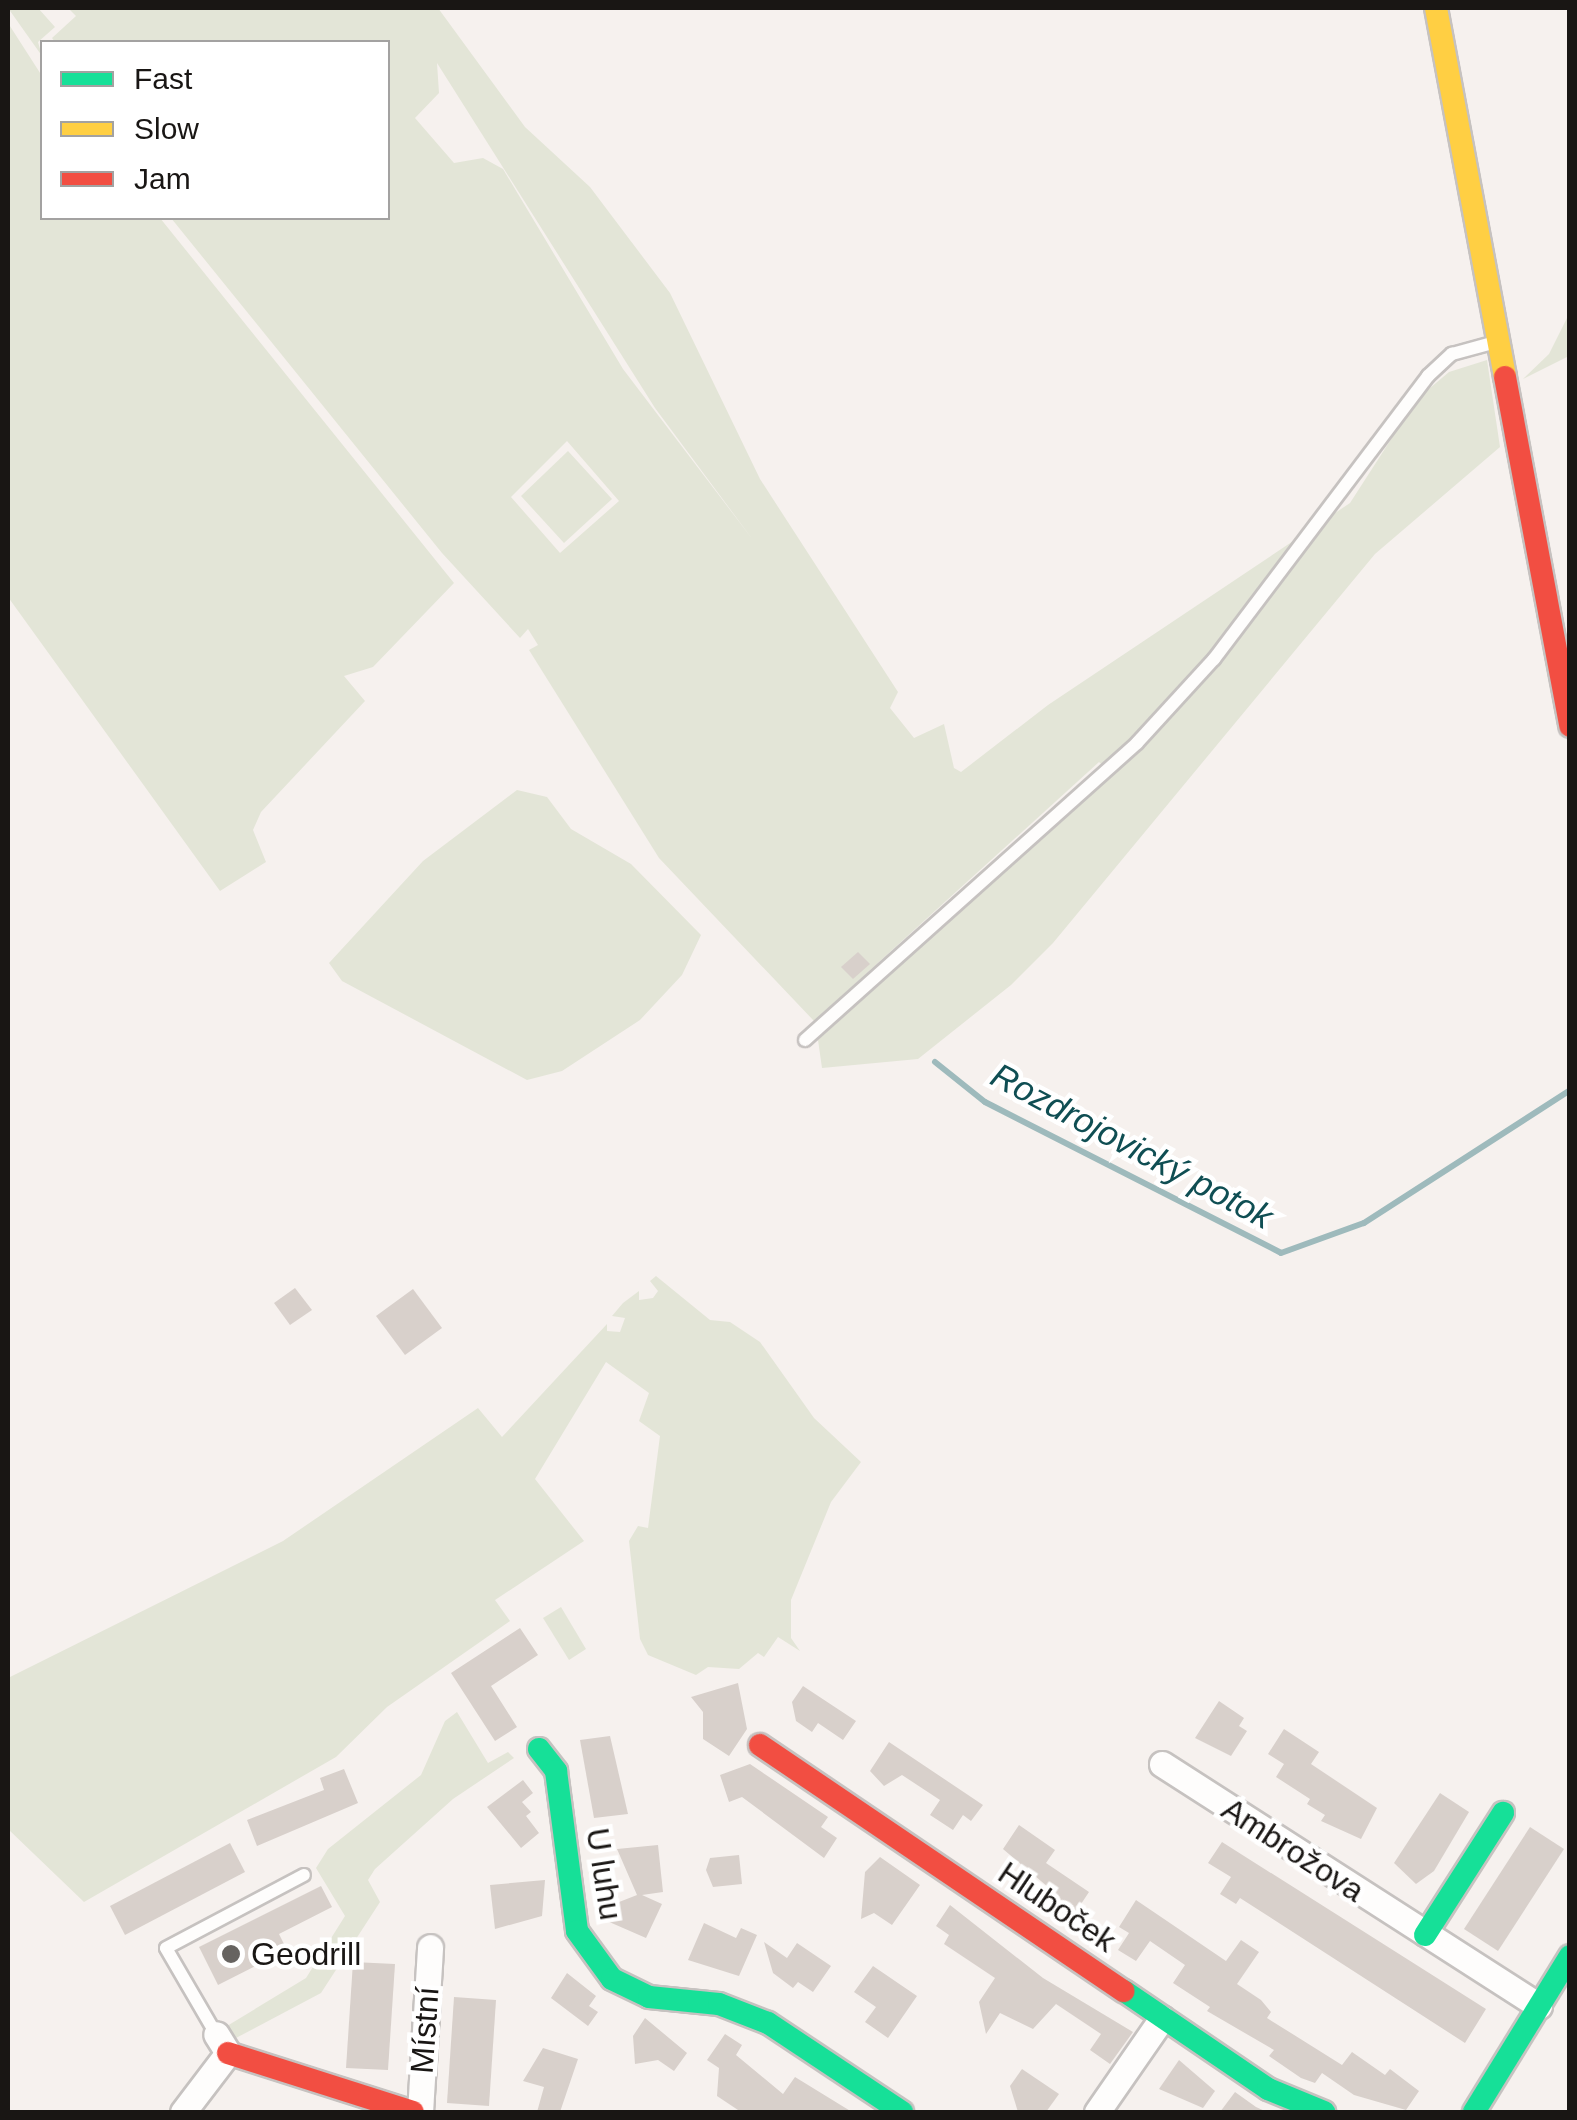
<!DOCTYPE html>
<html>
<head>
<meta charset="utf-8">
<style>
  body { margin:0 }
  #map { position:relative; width:1577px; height:2120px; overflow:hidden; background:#f6f1ee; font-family:Helvetica,sans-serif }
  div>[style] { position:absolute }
  .green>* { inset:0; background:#e3e5d7 }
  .stream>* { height:6px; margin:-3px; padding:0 3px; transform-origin:3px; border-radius:3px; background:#9ebabc }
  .building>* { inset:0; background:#d8d0cb }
  .roads { filter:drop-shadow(2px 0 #c6c2c0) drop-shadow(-2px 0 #c6c2c0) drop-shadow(0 2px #c6c2c0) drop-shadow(0 -2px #c6c2c0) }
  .lane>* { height:12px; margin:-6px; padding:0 6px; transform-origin:6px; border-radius:6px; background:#fefdfc }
  .street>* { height:25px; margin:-12.5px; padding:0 12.5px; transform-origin:12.5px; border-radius:12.5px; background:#fefdfc }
  .fast>* { height:22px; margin:-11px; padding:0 11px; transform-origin:11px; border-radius:11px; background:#16e098 }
  .slow>* { height:22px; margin:-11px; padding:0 11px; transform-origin:11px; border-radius:11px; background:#ffcf43 }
  .jam>* { height:22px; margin:-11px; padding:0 11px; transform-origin:11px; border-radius:11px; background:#f24e42 }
  .dots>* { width:28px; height:28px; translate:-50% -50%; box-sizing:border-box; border:5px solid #fff; border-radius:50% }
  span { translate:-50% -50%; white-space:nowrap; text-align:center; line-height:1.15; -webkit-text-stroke:9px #fff; paint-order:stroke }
  .street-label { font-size:32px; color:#191614 }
  .poi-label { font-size:32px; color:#191614 }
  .left { translate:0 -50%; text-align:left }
  .water-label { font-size:35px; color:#0f4e53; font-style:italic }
  .frame { position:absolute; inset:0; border:10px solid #191614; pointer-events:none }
  .legend { position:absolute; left:40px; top:40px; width:350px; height:180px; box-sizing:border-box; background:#fff; border:2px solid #a3a2a1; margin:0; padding:12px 18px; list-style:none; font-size:30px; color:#191614 }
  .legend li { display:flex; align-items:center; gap:20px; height:50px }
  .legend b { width:50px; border:2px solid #a3a2a1 }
</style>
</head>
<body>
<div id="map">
  <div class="green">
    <div style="clip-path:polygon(8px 8px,38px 8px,55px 27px,38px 42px,42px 56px)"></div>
    <div style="clip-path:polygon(evenodd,68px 8px,438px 8px,525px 127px,590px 187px,670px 293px,760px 479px,898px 692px,890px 708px,914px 738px,944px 724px,954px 768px,961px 772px,1048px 705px,1350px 503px,1417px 399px,1449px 372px,1487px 360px,1500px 447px,1375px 554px,1053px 943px,1011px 985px,918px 1059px,822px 1068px,818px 1040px,1110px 772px,1099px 762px,814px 1021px,659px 858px,529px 650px,538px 645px,528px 629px,520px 638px,442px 553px,171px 218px,388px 218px,388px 42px,55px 42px,52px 38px,76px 16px,68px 8px,437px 63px,655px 408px,753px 540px,623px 369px,503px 169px,483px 158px,454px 163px,415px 118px,439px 93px,437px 63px,68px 8px,567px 441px,619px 501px,560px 553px,511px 497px,567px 441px)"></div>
    <div style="clip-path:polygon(8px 23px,42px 76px,42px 218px,160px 218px,454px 583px,373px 667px,344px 676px,365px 701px,261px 812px,253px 830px,266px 862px,220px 891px,8px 597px)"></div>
    <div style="clip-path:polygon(1569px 314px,1569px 356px,1523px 379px,1549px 354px)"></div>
    <div style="clip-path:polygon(568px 451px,612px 499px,564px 543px,521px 496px)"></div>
    <div style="clip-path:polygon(517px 790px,547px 797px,571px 829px,631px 864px,701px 935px,682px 975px,640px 1020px,562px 1071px,527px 1080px,342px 981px,329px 963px,423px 861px)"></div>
    <div style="clip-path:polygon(656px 1276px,710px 1320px,730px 1322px,760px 1342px,814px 1418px,861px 1462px,831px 1502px,791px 1600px,791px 1638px,800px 1651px,778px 1637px,764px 1657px,758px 1653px,739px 1669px,708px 1667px,696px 1675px,648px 1655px,640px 1639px,629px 1541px,638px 1526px,648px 1528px,660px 1436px,639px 1421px,649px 1393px,606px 1362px,535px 1479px,584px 1541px,495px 1600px,510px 1621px,387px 1707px,336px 1757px,84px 1902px,8px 1829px,8px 1678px,283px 1541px,478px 1408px,502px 1437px,607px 1324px,607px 1331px,620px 1332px,625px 1318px,612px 1316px,623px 1303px,639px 1291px,639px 1300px,653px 1298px,658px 1291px,650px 1281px)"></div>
    <div style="clip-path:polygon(561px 1607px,586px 1649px,569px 1660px,543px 1618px)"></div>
    <div style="clip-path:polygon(457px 1712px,488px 1763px,508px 1752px,514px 1758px,453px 1799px,375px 1869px,368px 1880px,380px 1902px,321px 1993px,236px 2038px,227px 2026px,306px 1978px,345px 1916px,316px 1868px,328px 1849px,421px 1775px,445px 1721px)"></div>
  </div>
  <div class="stream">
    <div style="left:935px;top:1062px;width:64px;rotate:38.7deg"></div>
    <div style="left:985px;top:1102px;width:332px;rotate:27deg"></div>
    <div style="left:1281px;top:1253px;width:88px;rotate:-19.9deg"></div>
    <div style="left:1364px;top:1223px;width:245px;rotate:-32.8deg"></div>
  </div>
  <div class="building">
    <div style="clip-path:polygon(858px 952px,870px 964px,853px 979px,841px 967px)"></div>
    <div style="clip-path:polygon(295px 1288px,312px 1310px,290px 1325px,274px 1303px)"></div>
    <div style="clip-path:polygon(413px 1289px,442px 1328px,405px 1355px,376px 1316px)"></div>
    <div style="clip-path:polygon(520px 1628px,538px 1655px,491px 1686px,517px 1727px,495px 1741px,451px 1673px)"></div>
    <div style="clip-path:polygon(738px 1683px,747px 1729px,729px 1756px,703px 1739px,703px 1712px,691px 1697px)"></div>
    <div style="clip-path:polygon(803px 1686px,856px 1721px,843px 1740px,818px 1723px,812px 1732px,796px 1721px,792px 1702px)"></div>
    <div style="clip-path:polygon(1219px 1701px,1244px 1718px,1239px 1726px,1247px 1731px,1231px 1756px,1195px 1738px)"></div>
    <div style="clip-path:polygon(1284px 1729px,1319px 1752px,1311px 1764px,1377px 1808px,1361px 1839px,1321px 1821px,1325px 1815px,1307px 1804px,1310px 1799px,1276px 1777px,1284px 1764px,1268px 1754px)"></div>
    <div style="clip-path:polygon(610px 1736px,628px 1814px,594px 1818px,580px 1740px)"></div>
    <div style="clip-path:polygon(889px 1742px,983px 1805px,971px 1821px,963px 1815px,953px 1830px,930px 1815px,940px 1800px,902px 1775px,884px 1786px,870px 1771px)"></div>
    <div style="clip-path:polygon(750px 1764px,828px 1817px,821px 1827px,837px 1838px,824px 1858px,742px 1797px,729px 1802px,720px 1775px)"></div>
    <div style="clip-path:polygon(344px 1769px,358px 1803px,257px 1846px,247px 1820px,324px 1790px,320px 1778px)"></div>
    <div style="clip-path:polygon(523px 1780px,533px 1793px,522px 1802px,531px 1812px,526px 1816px,539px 1833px,521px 1848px,487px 1807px)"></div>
    <div style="clip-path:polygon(1440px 1793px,1469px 1812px,1434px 1871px,1416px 1884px,1394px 1863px)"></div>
    <div style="clip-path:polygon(1019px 1825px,1055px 1850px,1046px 1863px,1089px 1892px,1071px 1919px,1047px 1903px,1054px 1892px,1003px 1849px)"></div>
    <div style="clip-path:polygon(1530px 1827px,1564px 1849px,1498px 1951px,1464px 1929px)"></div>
    <div style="clip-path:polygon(1222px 1842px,1486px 2009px,1465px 2043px,1240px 1898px,1236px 1904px,1220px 1894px,1231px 1877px,1208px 1863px)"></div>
    <div style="clip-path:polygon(230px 1843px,245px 1872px,125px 1935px,110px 1906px)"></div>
    <div style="clip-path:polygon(658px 1845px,663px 1892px,642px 1895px,662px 1904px,646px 1938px,607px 1921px,614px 1904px,637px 1895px,617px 1849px)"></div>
    <div style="clip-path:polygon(739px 1855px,742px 1884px,713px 1887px,706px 1870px,710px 1858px)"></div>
    <div style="clip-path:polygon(880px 1857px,920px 1885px,892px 1925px,874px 1913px,861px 1919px,865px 1872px)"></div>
    <div style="clip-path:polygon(545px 1880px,542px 1916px,495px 1929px,490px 1885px)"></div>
    <div style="clip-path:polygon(321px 1886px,332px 1907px,279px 1934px,287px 1950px,218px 1985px,199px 1947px)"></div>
    <div style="clip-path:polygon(1136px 1900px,1226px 1961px,1241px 1940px,1259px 1952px,1237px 1984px,1261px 2000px,1271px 2012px,1267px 2018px,1342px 2065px,1352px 2052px,1385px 2075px,1390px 2069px,1419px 2091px,1406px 2110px,1354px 2095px,1322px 2073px,1315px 2083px,1301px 2078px,1269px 2056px,1274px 2050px,1207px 2011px,1210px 2007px,1173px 1983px,1185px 1965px,1150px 1941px,1136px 1961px,1118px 1950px,1129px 1933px,1119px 1927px)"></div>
    <div style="clip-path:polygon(950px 1905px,1043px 1978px,1133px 2032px,1110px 2064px,1090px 2050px,1101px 2034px,1056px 2004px,1033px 2029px,1000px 2013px,986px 2034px,979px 2002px,995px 1978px,944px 1944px,949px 1935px,936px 1926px)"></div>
    <div style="clip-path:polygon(704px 1923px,736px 1938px,741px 1928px,757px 1935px,739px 1976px,688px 1960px)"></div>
    <div style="clip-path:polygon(764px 1942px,787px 1958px,797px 1943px,831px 1966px,813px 1992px,798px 1982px,793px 1988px,773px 1973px)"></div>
    <div style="clip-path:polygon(353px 1962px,395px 1964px,388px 2070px,346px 2068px)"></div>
    <div style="clip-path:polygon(873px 1966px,917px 1996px,888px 2038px,865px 2022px,876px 2007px,854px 1992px)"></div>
    <div style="clip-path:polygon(567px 1973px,596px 1996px,589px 2006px,598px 2012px,588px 2026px,551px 1998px)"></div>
    <div style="clip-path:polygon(454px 1997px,496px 2000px,489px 2106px,447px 2103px)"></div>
    <div style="clip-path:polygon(645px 2018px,687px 2053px,674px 2071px,658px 2060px,635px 2064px,633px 2036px)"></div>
    <div style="clip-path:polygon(725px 2034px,742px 2045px,736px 2055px,783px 2094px,795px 2077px,852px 2112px,741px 2112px,717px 2096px,719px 2068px,707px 2060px)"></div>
    <div style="clip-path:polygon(543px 2048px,578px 2059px,560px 2112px,537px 2112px,544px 2087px,523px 2081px)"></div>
    <div style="clip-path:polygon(1179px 2060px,1215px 2091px,1203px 2108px,1159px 2089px)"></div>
    <div style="clip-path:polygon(1022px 2069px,1059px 2094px,1046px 2112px,1018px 2112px,1010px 2086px)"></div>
    <div style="clip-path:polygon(1235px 2092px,1256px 2107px,1267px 2112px,1220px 2112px)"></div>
  </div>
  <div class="roads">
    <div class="lane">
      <div style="left:805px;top:1040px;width:445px;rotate:-41.8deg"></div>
      <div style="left:1137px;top:743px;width:114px;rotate:-47.5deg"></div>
      <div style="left:1214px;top:659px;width:355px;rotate:-52.9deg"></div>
      <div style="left:1428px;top:376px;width:33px;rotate:-43deg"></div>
      <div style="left:1452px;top:354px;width:46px;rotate:-15.3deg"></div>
      <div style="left:216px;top:2034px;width:99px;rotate:-120.2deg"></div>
      <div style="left:166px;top:1948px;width:156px;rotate:-27.9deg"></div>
    </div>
    <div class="street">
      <div style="left:1162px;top:1764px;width:448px;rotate:32.7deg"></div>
      <div style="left:183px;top:2112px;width:74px;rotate:-52.7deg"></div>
      <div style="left:228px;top:2053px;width:22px;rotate:-122deg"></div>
      <div style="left:420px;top:2112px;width:165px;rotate:-86.5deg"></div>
      <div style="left:1097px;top:2112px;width:114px;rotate:-55.3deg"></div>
    </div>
    <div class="fast">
      <div style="left:539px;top:1749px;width:28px;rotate:52deg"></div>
      <div style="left:556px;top:1771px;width:161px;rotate:82.5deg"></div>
      <div style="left:577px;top:1931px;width:59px;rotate:53.9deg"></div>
      <div style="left:612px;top:1979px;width:41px;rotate:25.9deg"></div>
      <div style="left:649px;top:1997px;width:70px;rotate:5.7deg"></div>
      <div style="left:719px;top:2004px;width:53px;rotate:21.2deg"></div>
      <div style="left:768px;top:2023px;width:161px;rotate:33.6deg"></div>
      <div style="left:1425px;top:1935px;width:145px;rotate:-57.4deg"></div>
      <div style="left:1124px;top:1991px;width:174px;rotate:34.2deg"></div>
      <div style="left:1268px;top:2089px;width:61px;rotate:22.3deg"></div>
      <div style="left:1474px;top:2112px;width:183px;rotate:-58.4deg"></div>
    </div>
    <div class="slow">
      <div style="left:1436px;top:8px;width:375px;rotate:79.4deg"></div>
    </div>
    <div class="jam">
      <div style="left:1505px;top:377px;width:355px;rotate:79.4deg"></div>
      <div style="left:760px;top:1745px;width:439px;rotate:34.1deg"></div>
      <div style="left:228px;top:2053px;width:194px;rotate:17.7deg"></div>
    </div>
  </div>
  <div class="dots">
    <div style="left:231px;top:1954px;background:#666360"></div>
  </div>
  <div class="street-label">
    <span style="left:1293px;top:1850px;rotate:33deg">Ambrožova</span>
    <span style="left:604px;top:1874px;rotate:81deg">U luhu</span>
    <span style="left:1057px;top:1907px;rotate:34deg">Hluboček</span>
    <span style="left:425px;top:2030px;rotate:-86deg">Místní</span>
  </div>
  <div class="poi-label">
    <span class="left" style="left:251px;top:1954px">Geodrill</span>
  </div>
  <div class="water-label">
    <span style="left:1132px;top:1146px;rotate:28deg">Rozdrojovický potok</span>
  </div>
  <div class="frame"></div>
  <ul class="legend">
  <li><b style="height:12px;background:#16e098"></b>Fast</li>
  <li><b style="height:12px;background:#ffcf43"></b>Slow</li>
  <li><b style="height:12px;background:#f24e42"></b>Jam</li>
  </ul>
</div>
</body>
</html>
